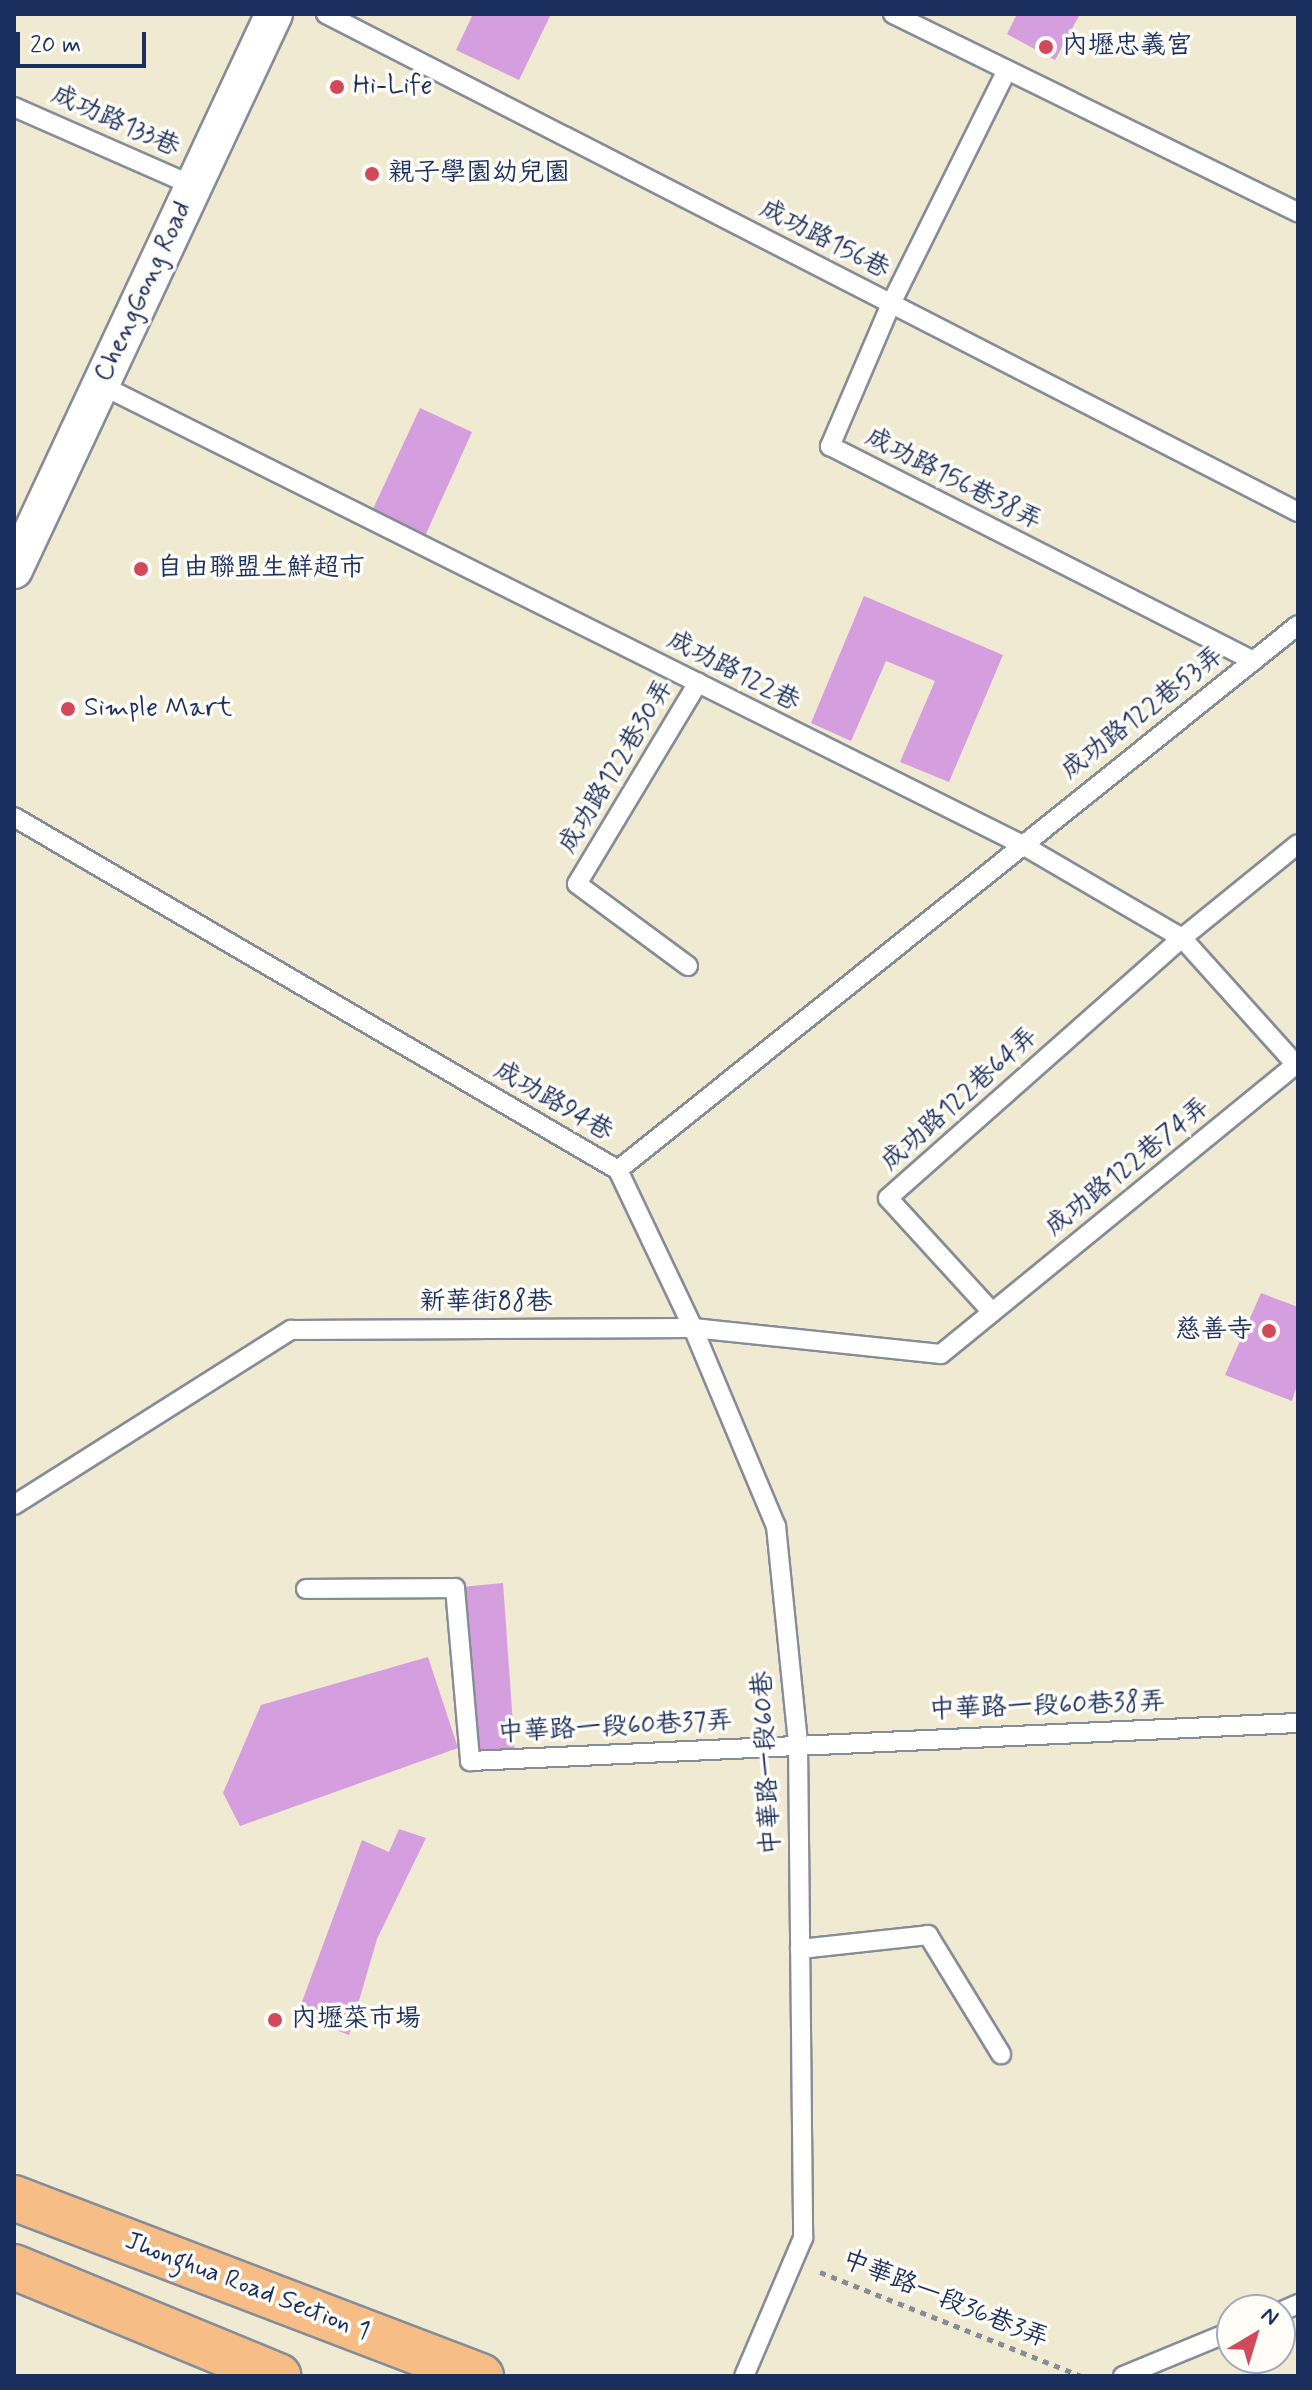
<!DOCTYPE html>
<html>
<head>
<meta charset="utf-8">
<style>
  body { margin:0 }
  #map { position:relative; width:1312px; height:2390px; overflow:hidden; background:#f0ead2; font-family:Mynerve,"LXGW WenKai TC",sans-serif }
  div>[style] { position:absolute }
  .building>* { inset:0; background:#d49edf }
  .path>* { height:5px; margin-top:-2.5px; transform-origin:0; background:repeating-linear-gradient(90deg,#868c98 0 6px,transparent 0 12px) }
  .roads { filter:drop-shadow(2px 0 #868c98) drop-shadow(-2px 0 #868c98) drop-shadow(0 2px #868c98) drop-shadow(0 -2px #868c98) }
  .lane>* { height:18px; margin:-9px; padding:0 9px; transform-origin:9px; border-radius:9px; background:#fff }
  .street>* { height:36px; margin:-18px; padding:0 18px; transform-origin:18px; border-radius:18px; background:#fff }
  .primary>* { height:44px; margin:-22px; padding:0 22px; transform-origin:22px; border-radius:22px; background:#f6be86 }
  .dots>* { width:22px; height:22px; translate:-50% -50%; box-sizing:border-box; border:4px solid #fdfcf7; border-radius:50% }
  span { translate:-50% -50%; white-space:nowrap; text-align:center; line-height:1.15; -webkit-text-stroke:7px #fdfcf7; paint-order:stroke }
  .poi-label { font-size:26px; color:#1b2f5e }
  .left { translate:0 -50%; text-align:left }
  .right { translate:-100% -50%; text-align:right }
  .street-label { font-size:26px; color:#1b2f5e }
  .frame { position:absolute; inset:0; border:16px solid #1b2f5e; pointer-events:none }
  .north { position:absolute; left:1216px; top:2294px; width:80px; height:80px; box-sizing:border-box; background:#fdfcf7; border:2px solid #a3aaba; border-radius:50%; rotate:38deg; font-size:22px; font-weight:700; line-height:32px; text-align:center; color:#1b2f5e }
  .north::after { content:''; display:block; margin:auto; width:28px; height:36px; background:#d1495b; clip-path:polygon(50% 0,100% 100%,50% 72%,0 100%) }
  .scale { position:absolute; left:16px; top:32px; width:130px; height:36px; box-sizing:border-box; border:4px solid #1b2f5e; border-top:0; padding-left:10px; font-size:24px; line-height:28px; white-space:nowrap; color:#1b2f5e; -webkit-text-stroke:6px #fdfcf7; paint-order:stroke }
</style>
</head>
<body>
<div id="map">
  <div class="building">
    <div style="clip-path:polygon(473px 14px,551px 14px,519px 80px,456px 50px)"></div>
    <div style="clip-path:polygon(1017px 14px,1080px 14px,1055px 60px,1007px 34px)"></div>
    <div style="clip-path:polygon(420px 408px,472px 432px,425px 536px,372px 511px)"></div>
    <div style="clip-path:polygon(864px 596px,1003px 655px,949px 782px,900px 762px,935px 681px,886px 661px,851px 741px,811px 723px)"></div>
    <div style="clip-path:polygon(1261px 1293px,1298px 1307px,1298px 1382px,1292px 1401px,1225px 1375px)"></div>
    <div style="clip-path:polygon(503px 1583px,515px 1753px,474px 1753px,461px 1587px)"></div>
    <div style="clip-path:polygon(428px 1657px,458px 1748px,240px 1826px,223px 1793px,261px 1705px)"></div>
    <div style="clip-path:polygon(399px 1829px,426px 1838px,377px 1939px,349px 2035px,297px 2015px,362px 1840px,389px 1852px)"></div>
  </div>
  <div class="path">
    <div style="left:820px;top:2272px;width:282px;rotate:21.7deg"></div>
  </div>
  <div class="roads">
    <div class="lane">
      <div style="left:326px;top:14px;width:1092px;rotate:27.13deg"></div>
      <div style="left:893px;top:14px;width:451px;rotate:26.1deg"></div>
      <div style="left:1007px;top:70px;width:261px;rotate:116.4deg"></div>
      <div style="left:891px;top:304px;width:155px;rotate:113.2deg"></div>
      <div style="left:830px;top:446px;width:475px;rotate:26.9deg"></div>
      <div style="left:14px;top:107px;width:197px;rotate:23.7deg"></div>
      <div style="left:101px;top:385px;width:1028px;rotate:26.52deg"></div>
      <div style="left:1021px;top:844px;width:186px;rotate:30.3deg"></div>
      <div style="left:1182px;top:938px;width:173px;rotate:48deg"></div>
      <div style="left:14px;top:817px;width:700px;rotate:30.3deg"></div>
      <div style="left:688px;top:966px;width:138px;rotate:-143.5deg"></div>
      <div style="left:577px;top:884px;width:235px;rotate:-59deg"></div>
      <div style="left:618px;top:1170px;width:175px;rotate:64.6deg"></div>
      <div style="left:693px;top:1328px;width:215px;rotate:67.3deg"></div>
      <div style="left:776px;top:1526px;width:219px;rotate:84.2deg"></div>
      <div style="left:798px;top:1744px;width:494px;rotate:89.4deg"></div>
      <div style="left:803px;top:2238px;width:150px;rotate:113.1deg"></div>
      <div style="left:618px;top:1170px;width:871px;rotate:-38.71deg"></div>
      <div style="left:992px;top:1312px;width:154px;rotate:-132.4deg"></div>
      <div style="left:888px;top:1198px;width:392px;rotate:-41.5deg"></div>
      <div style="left:1182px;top:938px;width:149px;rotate:-39deg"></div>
      <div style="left:14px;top:1505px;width:328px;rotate:-32.3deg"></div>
      <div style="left:291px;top:1330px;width:402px;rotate:-0.3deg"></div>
      <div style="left:693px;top:1328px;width:249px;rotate:6deg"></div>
      <div style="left:941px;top:1354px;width:458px;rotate:-39.2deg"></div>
      <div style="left:306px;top:1589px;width:149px;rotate:-0.4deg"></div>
      <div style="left:455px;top:1588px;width:174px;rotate:85deg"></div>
      <div style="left:470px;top:1761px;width:829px;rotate:-2.63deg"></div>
      <div style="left:800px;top:1949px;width:129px;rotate:-6.2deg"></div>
      <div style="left:928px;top:1935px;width:140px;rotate:58.5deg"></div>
      <div style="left:1280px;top:2312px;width:20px;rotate:-24deg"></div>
      <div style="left:1123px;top:2376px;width:118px;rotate:-22.4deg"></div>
    </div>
    <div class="street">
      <div style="left:14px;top:570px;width:614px;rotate:-64.94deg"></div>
    </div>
    <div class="primary">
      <div style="left:14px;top:2198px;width:500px;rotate:20.9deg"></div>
      <div style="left:14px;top:2267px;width:286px;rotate:22.4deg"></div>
    </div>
  </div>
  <div class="dots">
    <div style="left:1046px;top:47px;background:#d1495b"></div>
    <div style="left:337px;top:87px;background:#d1495b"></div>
    <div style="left:372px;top:174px;background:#d1495b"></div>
    <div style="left:141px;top:569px;background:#d1495b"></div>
    <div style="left:68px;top:709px;background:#d1495b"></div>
    <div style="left:1269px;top:1331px;background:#d1495b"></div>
    <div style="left:275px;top:2020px;background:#d1495b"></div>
  </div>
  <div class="poi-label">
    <span class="left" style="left:1062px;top:47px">內壢忠義宮</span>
    <span class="left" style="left:353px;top:87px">Hi-Life</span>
    <span class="left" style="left:388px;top:174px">親子學園幼兒園</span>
    <span class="left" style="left:157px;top:569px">自由聯盟生鮮超市</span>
    <span class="left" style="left:84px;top:709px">Simple Mart</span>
    <span class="right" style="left:1253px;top:1331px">慈善寺</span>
    <span class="left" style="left:291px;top:2020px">內壢菜市場</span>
  </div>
  <div class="street-label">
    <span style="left:115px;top:122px;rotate:24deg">成功路133巷</span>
    <span style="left:824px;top:240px;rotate:27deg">成功路156巷</span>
    <span style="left:144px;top:292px;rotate:-65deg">ChengGong Road</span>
    <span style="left:953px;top:480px;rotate:27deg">成功路156巷38弄</span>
    <span style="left:733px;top:672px;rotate:27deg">成功路122巷</span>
    <span style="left:1143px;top:714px;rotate:-38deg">成功路122巷53弄</span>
    <span style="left:617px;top:767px;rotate:-59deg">成功路122巷30弄</span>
    <span style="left:960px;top:1100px;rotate:-42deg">成功路122巷64弄</span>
    <span style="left:553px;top:1102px;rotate:30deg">成功路94巷</span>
    <span style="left:1128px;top:1168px;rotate:-39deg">成功路122巷74弄</span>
    <span style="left:486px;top:1303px">新華街88巷</span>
    <span style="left:1047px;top:1707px;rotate:-2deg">中華路一段60巷38弄</span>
    <span style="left:615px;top:1728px;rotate:-3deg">中華路一段60巷37弄</span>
    <span style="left:768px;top:1763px;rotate:-93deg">中華路一段60巷</span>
    <span style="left:247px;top:2287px;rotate:21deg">Jhonghua Road Section 1</span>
    <span style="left:945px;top:2300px;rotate:22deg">中華路一段36巷3弄</span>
  </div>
  <div class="frame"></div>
  <div class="north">N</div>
  <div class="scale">20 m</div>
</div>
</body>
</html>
